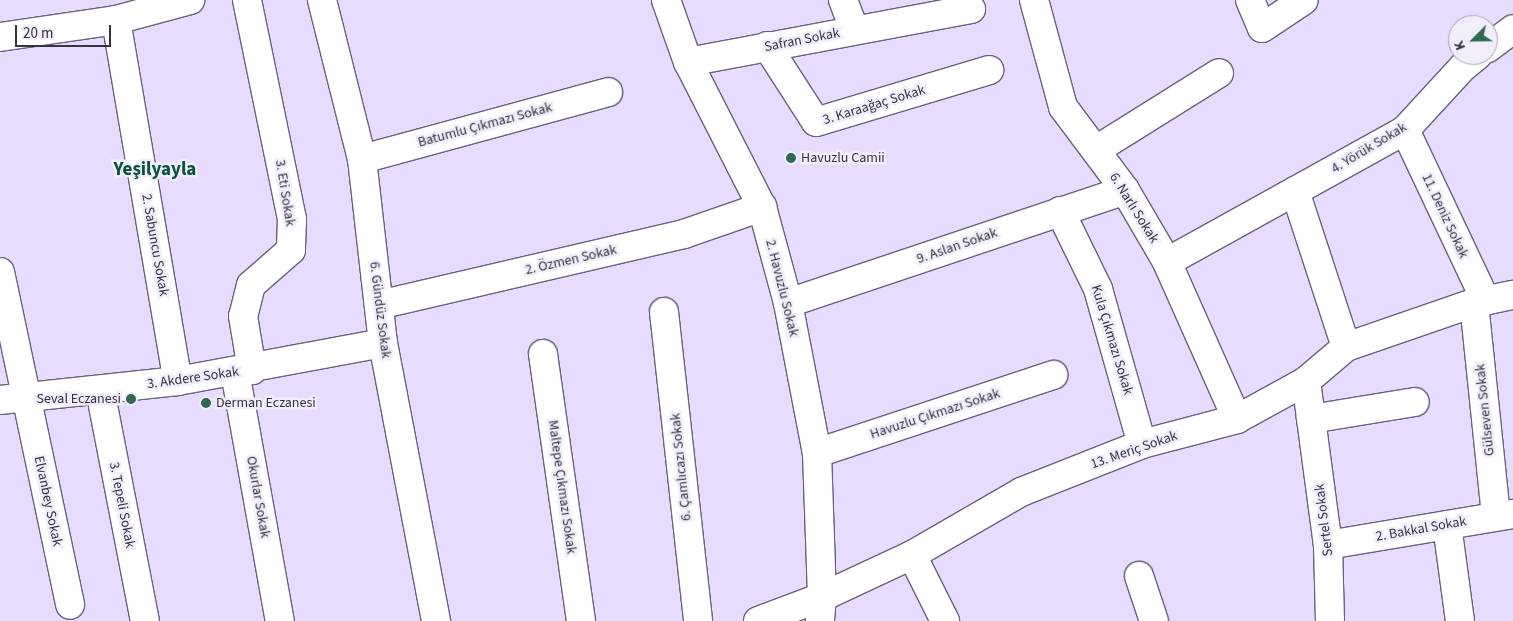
<!DOCTYPE html>
<html>
<head>
<meta charset="utf-8">
<style>
  body { margin:0 }
  #map { position:relative; width:1513px; height:621px; overflow:hidden; background:#e7dbfe; font-family:"Source Sans 3",sans-serif }
  div>[style] { position:absolute }
  .roads { filter:drop-shadow(1px 0 #6b617e) drop-shadow(-1px 0 #6b617e) drop-shadow(0 1px #6b617e) drop-shadow(0 -1px #6b617e) }
  .street>* { height:28px; margin:-14px; padding:0 14px; transform-origin:14px; border-radius:14px; background:#fff }
  .dots>* { width:14px; height:14px; translate:-50% -50%; box-sizing:border-box; border:2px solid #f1edfa; border-radius:50% }
  span { translate:-50% -50%; white-space:nowrap; text-align:center; line-height:1.15; -webkit-text-stroke:5px #f1edfa; paint-order:stroke }
  .street-label { font-size:14px; color:#373340 }
  .poi-label { font-size:14px; color:#373340 }
  .left { translate:0 -50%; text-align:left }
  .right { translate:-100% -50%; text-align:right }
  .district-label { font-size:19px; color:#07533b; font-weight:700 }
  .north { position:absolute; left:1448px; top:15px; width:50px; height:50px; box-sizing:border-box; background:#f1edfa; border:1px solid #a7a3b0; border-radius:50%; rotate:247deg; font-size:14px; font-weight:700; line-height:20px; text-align:center; color:#373340 }
  .north::after { content:''; display:block; margin:auto; width:18px; height:22px; background:#2f6951; clip-path:polygon(50% 0,100% 100%,50% 72%,0 100%) }
  .scale { position:absolute; left:15px; top:25px; width:96px; height:22px; box-sizing:border-box; border:2px solid #373340; border-top:0; padding-left:6px; font-size:15px; line-height:18px; white-space:nowrap; color:#373340; -webkit-text-stroke:4px #f1edfa; paint-order:stroke }
</style>
</head>
<body>
<div id="map">
  <div class="roads">
    <div class="street">
      <div style="left:247px;top:0;width:224px;rotate:78.4deg"></div>
      <div style="left:292px;top:219px;width:31px;rotate:92deg"></div>
      <div style="left:291px;top:250px;width:53px;rotate:138.8deg"></div>
      <div style="left:251px;top:285px;width:32px;rotate:104deg"></div>
      <div style="left:243px;top:316px;width:55px;rotate:80.5deg"></div>
      <div style="left:322px;top:0;width:164px;rotate:75.9deg"></div>
      <div style="left:362px;top:159px;width:185px;rotate:83.5deg"></div>
      <div style="left:383px;top:343px;width:283px;rotate:79.2deg"></div>
      <div style="left:666px;top:0;width:66px;rotate:70.5deg"></div>
      <div style="left:688px;top:62px;width:163px;rotate:63deg"></div>
      <div style="left:762px;top:207px;width:99px;rotate:74.8deg"></div>
      <div style="left:788px;top:303px;width:153px;rotate:79.1deg"></div>
      <div style="left:817px;top:453px;width:144px;rotate:88deg"></div>
      <div style="left:822px;top:597px;width:24px;rotate:95deg"></div>
      <div style="left:843px;top:0;width:31px;rotate:69deg"></div>
      <div style="left:1034px;top:0;width:111px;rotate:74.8deg"></div>
      <div style="left:1063px;top:107px;width:104px;rotate:53.2deg"></div>
      <div style="left:1125px;top:190px;width:83px;rotate:59.7deg"></div>
      <div style="left:1167px;top:262px;width:172px;rotate:66deg"></div>
      <div style="left:1250px;top:0;width:30px;rotate:67deg"></div>
      <div style="left:1262px;top:28px;width:50px;rotate:-33.7deg"></div>
      <div style="left:116px;top:20px;width:366px;rotate:80.3deg"></div>
      <div style="left:0;top:37px;width:117px;rotate:-8.3deg"></div>
      <div style="left:116px;top:20px;width:77px;rotate:-15.1deg"></div>
      <div style="left:767px;top:46px;width:90px;rotate:57.2deg"></div>
      <div style="left:816px;top:122px;width:181px;rotate:-16.7deg"></div>
      <div style="left:1488px;top:48px;width:31px;rotate:-37deg"></div>
      <div style="left:688px;top:62px;width:288px;rotate:-10.6deg"></div>
      <div style="left:1405px;top:130px;width:189px;rotate:64.7deg"></div>
      <div style="left:1096px;top:150px;width:145px;rotate:-32deg"></div>
      <div style="left:362px;top:159px;width:255px;rotate:-15.2deg"></div>
      <div style="left:1295px;top:191px;width:164px;rotate:71.9deg"></div>
      <div style="left:1060px;top:211px;width:87px;rotate:64deg"></div>
      <div style="left:1098px;top:289px;width:161px;rotate:74.2deg"></div>
      <div style="left:1167px;top:262px;width:272px;rotate:-29deg"></div>
      <div style="left:1405px;top:130px;width:86px;rotate:-47.4deg"></div>
      <div style="left:1463px;top:67px;width:19px;rotate:-39deg"></div>
      <div style="left:0;top:272px;width:340px;rotate:78.1deg"></div>
      <div style="left:788px;top:303px;width:355px;rotate:-18.5deg"></div>
      <div style="left:1474px;top:303px;width:214px;rotate:84.1deg"></div>
      <div style="left:379px;top:305px;width:313px;rotate:-13.1deg"></div>
      <div style="left:684px;top:234px;width:83px;rotate:-19.1deg"></div>
      <div style="left:664px;top:312px;width:311px;rotate:83.7deg"></div>
      <div style="left:543px;top:354px;width:270px;rotate:81.9deg"></div>
      <div style="left:235px;top:372px;width:253px;rotate:79.8deg"></div>
      <div style="left:1306px;top:381px;width:165px;rotate:82.4deg"></div>
      <div style="left:1328px;top:545px;width:76px;rotate:88.5deg"></div>
      <div style="left:100px;top:390px;width:235px;rotate:79deg"></div>
      <div style="left:0;top:400px;width:179px;rotate:-6.1deg"></div>
      <div style="left:178px;top:381px;width:208px;rotate:-10.5deg"></div>
      <div style="left:1311px;top:419px;width:105px;rotate:-9.3deg"></div>
      <div style="left:817px;top:453px;width:249px;rotate:-18.3deg"></div>
      <div style="left:1447px;top:525px;width:97px;rotate:82.3deg"></div>
      <div style="left:1328px;top:545px;width:188px;rotate:-9.5deg"></div>
      <div style="left:912px;top:555px;width:74px;rotate:63.4deg"></div>
      <div style="left:1139px;top:576px;width:47px;rotate:71.6deg"></div>
      <div style="left:758px;top:621px;width:68px;rotate:-20.6deg"></div>
      <div style="left:822px;top:597px;width:99px;rotate:-25deg"></div>
      <div style="left:912px;top:555px;width:126px;rotate:-30deg"></div>
      <div style="left:1021px;top:492px;width:130px;rotate:-21.6deg"></div>
      <div style="left:1142px;top:444px;width:98px;rotate:-14.7deg"></div>
      <div style="left:1237px;top:419px;width:79px;rotate:-28.8deg"></div>
      <div style="left:1306px;top:381px;width:52px;rotate:-40.4deg"></div>
      <div style="left:1346px;top:347px;width:135px;rotate:-19deg"></div>
      <div style="left:1474px;top:303px;width:40px;rotate:-12deg"></div>
    </div>
  </div>
  <div class="dots">
    <div style="left:791px;top:158px;background:#2f6951"></div>
    <div style="left:131px;top:399px;background:#2f6951"></div>
    <div style="left:206px;top:403px;background:#2f6951"></div>
  </div>
  <div class="street-label">
    <span style="left:802px;top:40px;rotate:-11deg">Safran Sokak</span>
    <span style="left:874px;top:105px;rotate:-17deg">3. Karaağaç Sokak</span>
    <span style="left:485px;top:125px;rotate:-15deg">Batumlu Çıkmazı Sokak</span>
    <span style="left:1369px;top:148px;rotate:-31deg">4. Yörük Sokak</span>
    <span style="left:285px;top:193px;rotate:81deg">3. Eti Sokak</span>
    <span style="left:1134px;top:208px;rotate:58deg">6. Narlı Sokak</span>
    <span style="left:1445px;top:216px;rotate:65deg">11. Deniz Sokak</span>
    <span style="left:155px;top:245px;rotate:80deg">2. Sabuncu Sokak</span>
    <span style="left:957px;top:246px;rotate:-19deg">9. Aslan Sokak</span>
    <span style="left:571px;top:260px;rotate:-13deg">2. Özmen Sokak</span>
    <span style="left:782px;top:288px;rotate:76deg">2. Havuzlu Sokak</span>
    <span style="left:380px;top:310px;rotate:83deg">6. Gündüz Sokak</span>
    <span style="left:1112px;top:340px;rotate:73deg">Kula Çıkmazı Sokak</span>
    <span style="left:193px;top:378px;rotate:-8deg">3. Akdere Sokak</span>
    <span style="left:1485px;top:410px;rotate:-96deg">Gülseven Sokak</span>
    <span style="left:935px;top:414px;rotate:-18deg">Havuzlu Çıkmazı Sokak</span>
    <span style="left:1134px;top:450px;rotate:-19deg">13. Meriç Sokak</span>
    <span style="left:681px;top:467px;rotate:-96deg">6. Çamlıcazı Sokak</span>
    <span style="left:562px;top:487px;rotate:82deg">Maltepe Çıkmazı Sokak</span>
    <span style="left:258px;top:497px;rotate:80deg">Okurlar Sokak</span>
    <span style="left:48px;top:501px;rotate:78deg">Elvanbey Sokak</span>
    <span style="left:122px;top:505px;rotate:79deg">3. Tepeli Sokak</span>
    <span style="left:1324px;top:520px;rotate:-97deg">Sertel Sokak</span>
    <span style="left:1421px;top:529px;rotate:-10deg">2. Bakkal Sokak</span>
  </div>
  <div class="poi-label">
    <span class="left" style="left:801px;top:158px">Havuzlu Camii</span>
    <span class="right" style="left:121px;top:399px">Seval Eczanesi</span>
    <span class="left" style="left:216px;top:403px">Derman Eczanesi</span>
  </div>
  <div class="district-label">
    <span style="left:155px;top:170px">Yeşilyayla</span>
  </div>
  <div class="north">K</div>
  <div class="scale">20 m</div>
</div>
</body>
</html>
